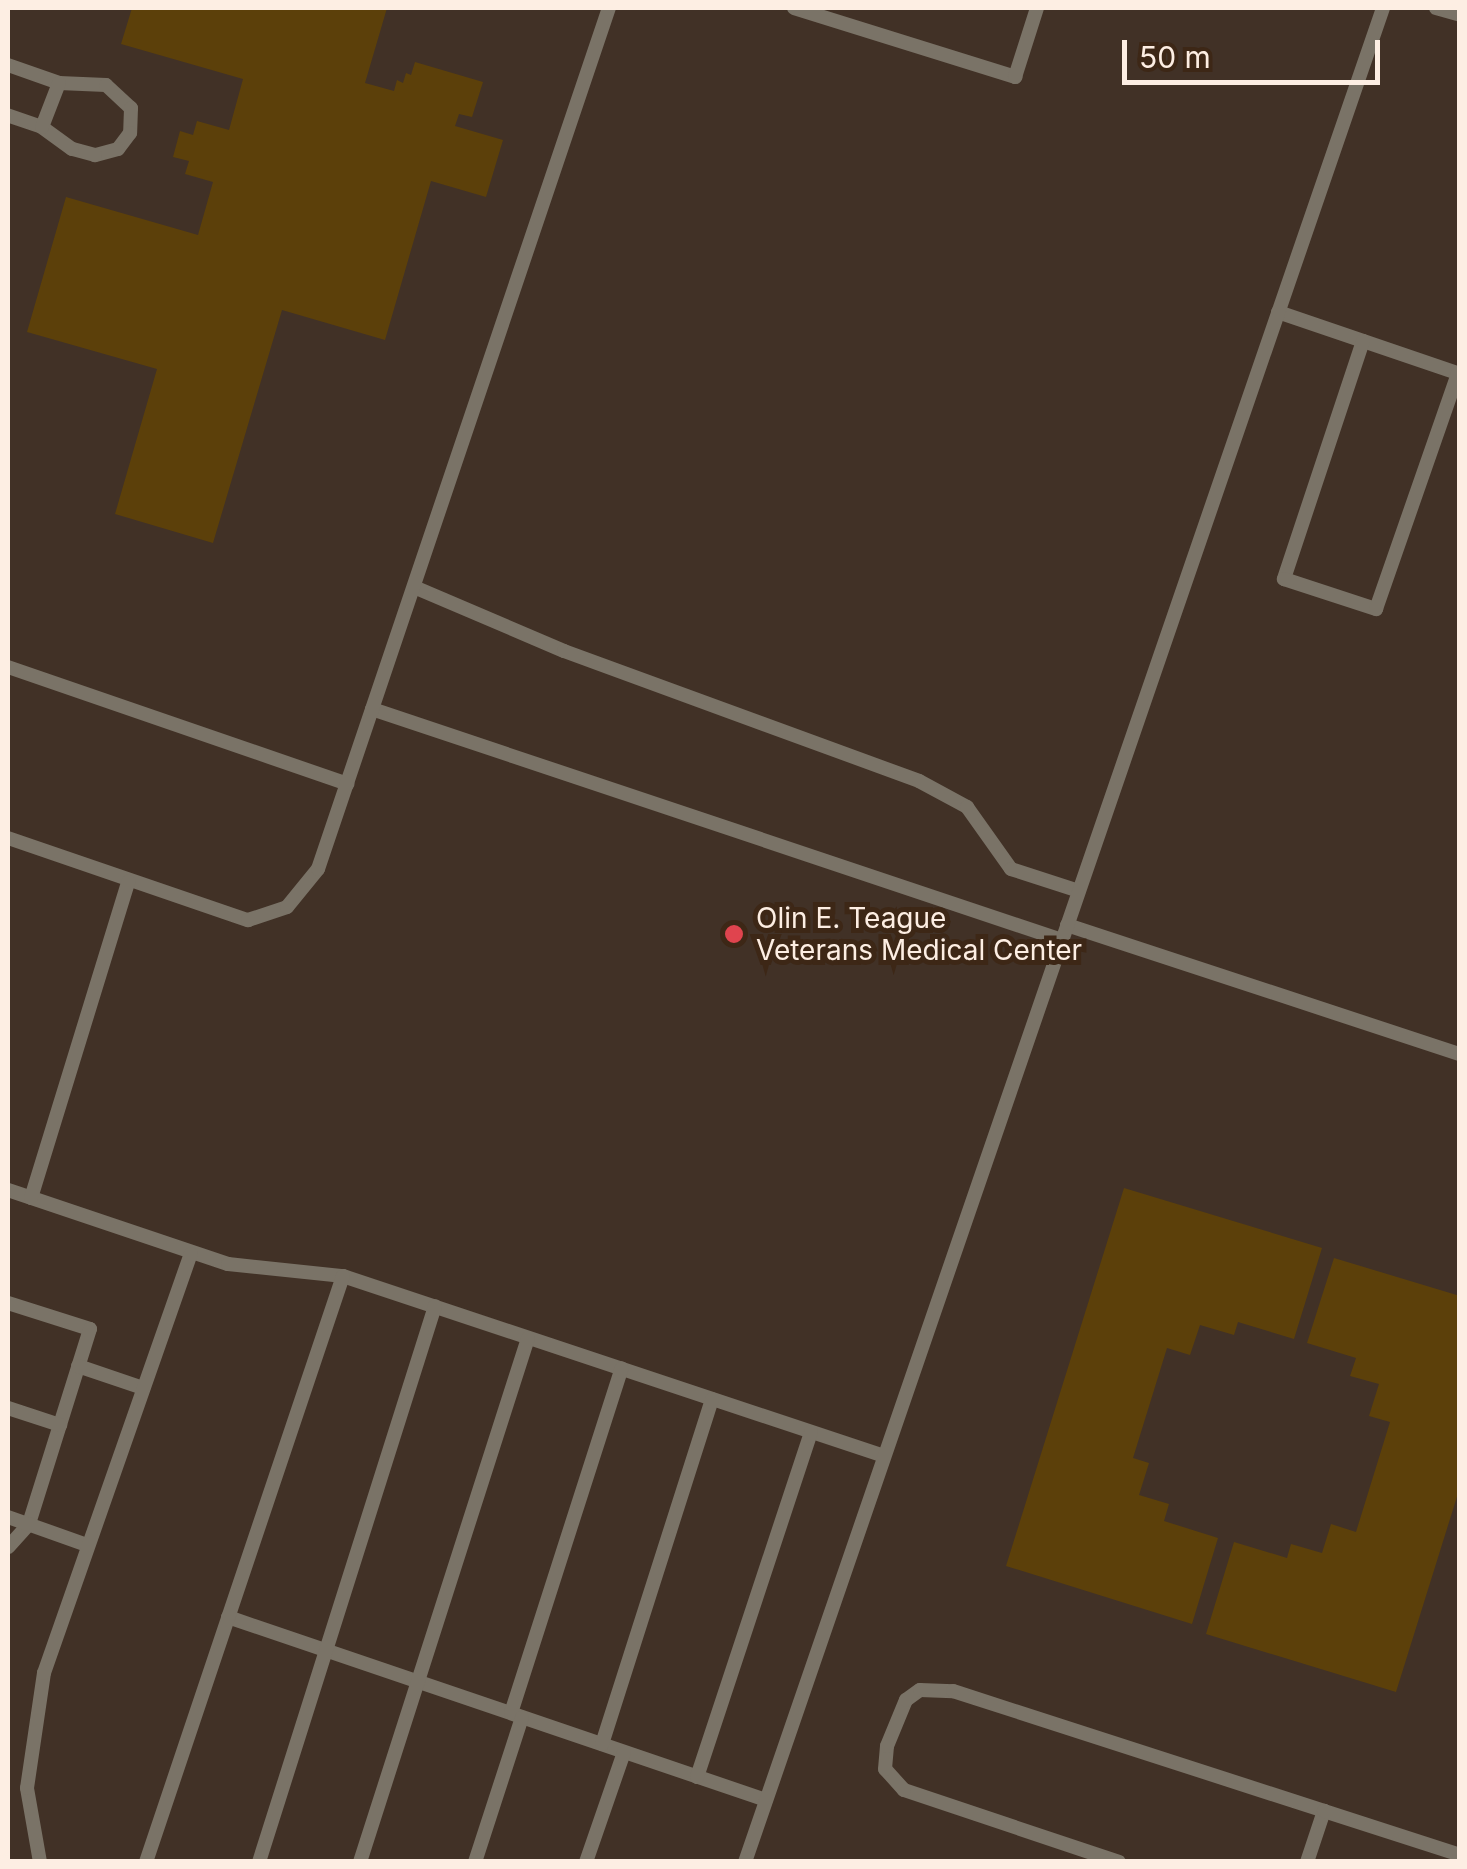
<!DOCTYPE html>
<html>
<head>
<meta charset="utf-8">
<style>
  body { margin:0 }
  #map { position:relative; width:1467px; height:1869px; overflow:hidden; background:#3d2716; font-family:Inter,sans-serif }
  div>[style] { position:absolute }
  .medical>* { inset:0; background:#413126 }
  .building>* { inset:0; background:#5c400a }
  .service>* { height:14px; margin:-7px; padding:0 7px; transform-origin:7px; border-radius:7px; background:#7a7367 }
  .dots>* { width:28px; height:28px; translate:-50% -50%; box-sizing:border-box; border:5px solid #3d2716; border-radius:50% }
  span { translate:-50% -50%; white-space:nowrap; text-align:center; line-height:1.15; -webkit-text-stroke:10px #3d2716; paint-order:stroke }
  .poi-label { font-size:28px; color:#fdeee3 }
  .left { translate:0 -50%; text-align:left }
  .frame { position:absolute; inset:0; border:10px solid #fdeee3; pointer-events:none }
  .scale { position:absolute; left:1122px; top:40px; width:258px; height:45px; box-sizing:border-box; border:5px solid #fdeee3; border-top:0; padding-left:12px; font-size:30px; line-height:35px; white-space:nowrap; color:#fdeee3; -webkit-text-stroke:8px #3d2716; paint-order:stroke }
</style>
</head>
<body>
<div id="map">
  <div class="medical">
    <div style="clip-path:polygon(8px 8px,1459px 8px,1459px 1861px,8px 1861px)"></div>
  </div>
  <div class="building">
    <div style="clip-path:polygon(132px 8px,387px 8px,365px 83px,394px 91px,397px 80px,403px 83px,406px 73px,411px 75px,415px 62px,483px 82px,472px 117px,459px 114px,455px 126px,503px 140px,486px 197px,431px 181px,385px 340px,282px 310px,213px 543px,115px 514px,157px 369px,27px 332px,66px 197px,198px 235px,213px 182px,185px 174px,189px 161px,173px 157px,180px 131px,193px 135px,197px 121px,229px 130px,243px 79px,121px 44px)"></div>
    <div style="clip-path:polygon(1124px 1188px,1322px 1248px,1294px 1339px,1238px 1322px,1234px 1335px,1200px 1325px,1190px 1355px,1167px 1348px,1133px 1458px,1149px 1463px,1139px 1495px,1169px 1504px,1164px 1521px,1218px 1538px,1192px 1624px,1006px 1566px)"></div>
    <div style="clip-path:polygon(1334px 1258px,1460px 1296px,1460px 1487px,1396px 1692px,1206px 1634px,1234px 1542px,1287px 1558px,1291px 1544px,1322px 1553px,1331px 1524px,1356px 1532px,1390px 1422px,1369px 1416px,1379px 1384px,1350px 1376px,1356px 1358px,1307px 1343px)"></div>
  </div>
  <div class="service">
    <div style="left:794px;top:8px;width:232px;rotate:17.3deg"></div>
    <div style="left:1015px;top:77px;width:72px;rotate:-72.3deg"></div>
    <div style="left:1436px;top:8px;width:25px;rotate:16deg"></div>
    <div style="left:8px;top:65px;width:54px;rotate:19.4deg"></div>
    <div style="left:59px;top:83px;width:47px;rotate:2.4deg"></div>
    <div style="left:106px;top:85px;width:34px;rotate:43deg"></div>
    <div style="left:131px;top:108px;width:25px;rotate:92deg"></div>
    <div style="left:130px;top:133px;width:20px;rotate:127deg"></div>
    <div style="left:118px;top:149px;width:24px;rotate:165deg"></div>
    <div style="left:95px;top:155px;width:24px;rotate:-165deg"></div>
    <div style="left:72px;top:149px;width:37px;rotate:-144deg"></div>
    <div style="left:42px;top:127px;width:36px;rotate:-161deg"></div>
    <div style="left:42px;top:127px;width:47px;rotate:-68.9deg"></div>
    <div style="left:1278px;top:312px;width:192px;rotate:18.8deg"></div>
    <div style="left:1363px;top:341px;width:251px;rotate:108.4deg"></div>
    <div style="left:1284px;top:579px;width:97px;rotate:18.1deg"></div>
    <div style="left:1376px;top:609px;width:249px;rotate:-70.8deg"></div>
    <div style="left:414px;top:587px;width:163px;rotate:23.1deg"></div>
    <div style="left:564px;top:651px;width:378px;rotate:20.1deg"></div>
    <div style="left:919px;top:781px;width:55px;rotate:28.4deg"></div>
    <div style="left:967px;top:807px;width:76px;rotate:54.6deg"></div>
    <div style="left:1011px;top:869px;width:71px;rotate:17.9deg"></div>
    <div style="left:8px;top:667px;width:359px;rotate:19deg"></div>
    <div style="left:372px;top:709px;width:728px;rotate:18.51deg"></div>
    <div style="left:8px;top:838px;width:254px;rotate:18.9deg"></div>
    <div style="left:248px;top:920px;width:41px;rotate:-18.4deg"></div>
    <div style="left:287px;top:907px;width:49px;rotate:-50.8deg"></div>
    <div style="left:318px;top:869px;width:909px;rotate:-71.33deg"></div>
    <div style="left:1067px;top:925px;width:414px;rotate:18.2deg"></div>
    <div style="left:8px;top:1190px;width:232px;rotate:18.6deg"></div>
    <div style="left:228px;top:1264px;width:116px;rotate:6deg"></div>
    <div style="left:343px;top:1276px;width:570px;rotate:18.4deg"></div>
    <div style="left:31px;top:1198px;width:331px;rotate:-72.9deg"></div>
    <div style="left:8px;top:1303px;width:86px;rotate:17.6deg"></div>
    <div style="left:90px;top:1329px;width:204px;rotate:107.4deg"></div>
    <div style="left:29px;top:1524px;width:31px;rotate:132deg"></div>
    <div style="left:78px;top:1366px;width:69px;rotate:18.7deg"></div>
    <div style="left:8px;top:1408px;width:55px;rotate:18.1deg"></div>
    <div style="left:8px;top:1517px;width:84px;rotate:19.5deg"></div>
    <div style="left:228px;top:1617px;width:568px;rotate:18.79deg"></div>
    <div style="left:511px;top:1713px;width:362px;rotate:-72.2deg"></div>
    <div style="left:602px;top:1744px;width:362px;rotate:-72.3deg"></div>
    <div style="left:697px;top:1777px;width:363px;rotate:-71.7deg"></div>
    <div style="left:40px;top:1862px;width:75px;rotate:-100deg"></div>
    <div style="left:27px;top:1788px;width:116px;rotate:-81.6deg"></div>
    <div style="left:44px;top:1673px;width:444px;rotate:-70.7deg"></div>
    <div style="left:146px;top:1862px;width:618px;rotate:-71.42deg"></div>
    <div style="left:259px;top:1862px;width:583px;rotate:-72.43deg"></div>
    <div style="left:360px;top:1862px;width:550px;rotate:-72.22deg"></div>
    <div style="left:475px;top:1862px;width:152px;rotate:-72deg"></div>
    <div style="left:586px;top:1862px;width:116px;rotate:-70.9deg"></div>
    <div style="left:745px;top:1862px;width:1961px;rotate:-71.01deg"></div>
    <div style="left:1119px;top:1862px;width:227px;rotate:-161.5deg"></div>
    <div style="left:904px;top:1790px;width:28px;rotate:-132deg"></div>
    <div style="left:885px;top:1769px;width:23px;rotate:-85deg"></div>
    <div style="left:887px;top:1746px;width:50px;rotate:-67.6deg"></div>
    <div style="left:906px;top:1700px;width:17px;rotate:-36deg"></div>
    <div style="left:920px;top:1690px;width:33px;rotate:2deg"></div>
    <div style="left:953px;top:1691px;width:390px;rotate:17.9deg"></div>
    <div style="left:1307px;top:1862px;width:54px;rotate:-71.6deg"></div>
    <div style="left:1324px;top:1811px;width:143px;rotate:17.9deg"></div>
  </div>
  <div class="dots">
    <div style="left:734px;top:934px;background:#e0444e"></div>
  </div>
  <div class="poi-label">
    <span class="left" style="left:756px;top:934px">Olin E. Teague<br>Veterans Medical Center</span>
  </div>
  <div class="frame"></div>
  <div class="scale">50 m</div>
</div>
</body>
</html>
